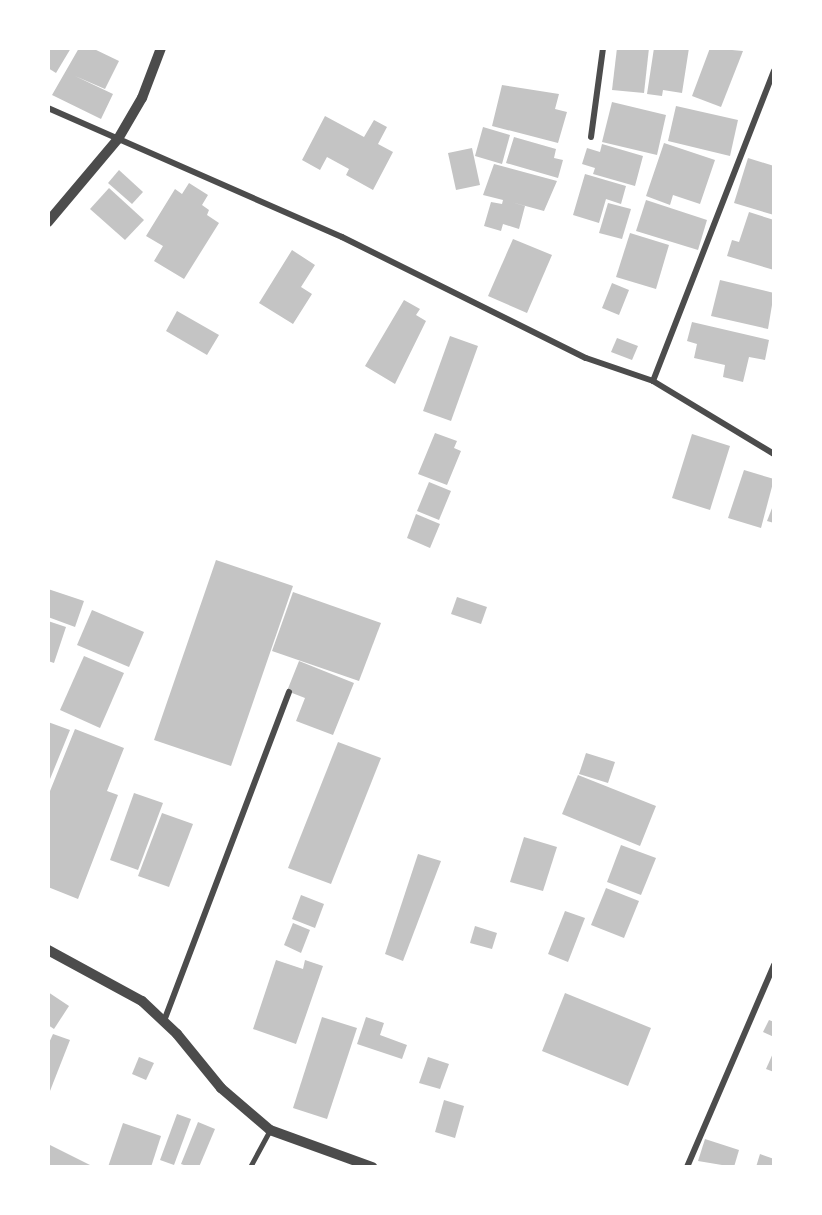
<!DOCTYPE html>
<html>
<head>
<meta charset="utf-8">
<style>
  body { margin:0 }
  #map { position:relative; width:822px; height:1215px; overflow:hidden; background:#fff; font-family:"Fira Sans Condensed",sans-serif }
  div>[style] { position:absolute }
  .building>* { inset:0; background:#c4c4c4 }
  .service>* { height:4.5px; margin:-2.25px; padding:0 2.25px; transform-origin:2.25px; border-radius:2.25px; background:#4c4c4c }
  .minor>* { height:6px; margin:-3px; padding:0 3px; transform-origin:3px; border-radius:3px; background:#4c4c4c }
  .tertiary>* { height:10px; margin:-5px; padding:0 5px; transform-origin:5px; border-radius:5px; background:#4c4c4c }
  span { translate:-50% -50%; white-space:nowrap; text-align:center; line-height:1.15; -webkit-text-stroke:5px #fff; paint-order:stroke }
  .frame { position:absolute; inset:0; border:50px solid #fff; pointer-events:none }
</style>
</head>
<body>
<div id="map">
  <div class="building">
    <div style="clip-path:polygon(48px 48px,71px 48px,56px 73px,48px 68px)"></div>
    <div style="clip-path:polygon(79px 48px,92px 48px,119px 61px,105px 89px,75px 76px,113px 94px,101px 119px,52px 95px)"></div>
    <div style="clip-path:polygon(617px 48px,649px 48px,644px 93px,612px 90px)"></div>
    <div style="clip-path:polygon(654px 48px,689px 48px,682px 93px,663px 90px,662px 96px,647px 94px)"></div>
    <div style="clip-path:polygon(710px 48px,743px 51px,721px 107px,692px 96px)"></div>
    <div style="clip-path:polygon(502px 85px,559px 94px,555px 109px,567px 112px,558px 143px,492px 126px)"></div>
    <div style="clip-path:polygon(612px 102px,666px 115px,657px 155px,602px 142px)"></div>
    <div style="clip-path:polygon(676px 106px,738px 120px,730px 156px,668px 141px)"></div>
    <div style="clip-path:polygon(325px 116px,364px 137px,374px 120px,387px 127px,378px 144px,393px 152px,373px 190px,346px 175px,349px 169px,327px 157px,320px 170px,302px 160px)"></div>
    <div style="clip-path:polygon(483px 127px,510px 135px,502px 164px,475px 156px)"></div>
    <div style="clip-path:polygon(514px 137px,556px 149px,554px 158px,563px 160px,558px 178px,506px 163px)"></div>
    <div style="clip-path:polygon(664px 143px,715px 160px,700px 204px,673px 195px,670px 205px,646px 196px)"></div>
    <div style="clip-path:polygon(602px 144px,643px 156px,635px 186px,593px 174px,595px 168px,582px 164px,587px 148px,600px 152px)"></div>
    <div style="clip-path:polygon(472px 148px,480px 185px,456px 190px,448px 153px)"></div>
    <div style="clip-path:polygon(748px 158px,774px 166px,774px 215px,734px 203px)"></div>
    <div style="clip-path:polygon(494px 164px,557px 181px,544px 211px,511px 202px,525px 206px,519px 229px,503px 224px,501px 231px,484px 226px,491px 202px,502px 204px,503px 200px,483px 195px)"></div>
    <div style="clip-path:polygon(119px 170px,143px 192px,132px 204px,108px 183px)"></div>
    <div style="clip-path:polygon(585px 174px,626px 186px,621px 204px,606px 199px,599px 223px,573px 215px)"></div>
    <div style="clip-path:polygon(189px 183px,208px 195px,202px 205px,209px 210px,207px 215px,219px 223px,184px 279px,154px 261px,163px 246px,146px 236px,175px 189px,182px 194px)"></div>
    <div style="clip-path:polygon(109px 188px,144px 220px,125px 240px,90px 209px)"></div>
    <div style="clip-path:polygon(646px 200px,707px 220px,698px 250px,636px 231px)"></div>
    <div style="clip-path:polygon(608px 203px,631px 209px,622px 239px,599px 233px)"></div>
    <div style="clip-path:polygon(749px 212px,774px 220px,774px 270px,727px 256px,732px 240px,739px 242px)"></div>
    <div style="clip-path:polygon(630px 233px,669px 245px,656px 289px,616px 277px)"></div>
    <div style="clip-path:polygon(513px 239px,552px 255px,527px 313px,488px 296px)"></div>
    <div style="clip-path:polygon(292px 250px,315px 265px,301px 287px,312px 294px,293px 324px,259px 303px)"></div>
    <div style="clip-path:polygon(720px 280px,774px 293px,768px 329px,711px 316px)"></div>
    <div style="clip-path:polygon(612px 283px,629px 290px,619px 315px,602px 308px)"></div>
    <div style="clip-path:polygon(404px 300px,420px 309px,416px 315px,426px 321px,395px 384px,365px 366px)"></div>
    <div style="clip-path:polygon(177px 311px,219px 335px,207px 355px,166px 331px)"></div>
    <div style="clip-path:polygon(692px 322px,769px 340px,765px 360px,749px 357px,743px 382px,723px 377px,725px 365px,694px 358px,697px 344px,687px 341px)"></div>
    <div style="clip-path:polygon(450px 336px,478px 346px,451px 421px,423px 411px)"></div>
    <div style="clip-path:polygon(617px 338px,638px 346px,632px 360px,611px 352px)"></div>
    <div style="clip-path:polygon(435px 433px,457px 441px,454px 448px,461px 451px,447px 485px,418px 474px)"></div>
    <div style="clip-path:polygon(692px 434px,730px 446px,710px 510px,672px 498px)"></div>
    <div style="clip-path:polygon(744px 470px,774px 479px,761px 528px,728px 518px)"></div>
    <div style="clip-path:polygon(429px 482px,451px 491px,439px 520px,417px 511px)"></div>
    <div style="clip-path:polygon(774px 503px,774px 523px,767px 521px)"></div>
    <div style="clip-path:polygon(416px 514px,440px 524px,430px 548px,407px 538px)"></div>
    <div style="clip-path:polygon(216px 560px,293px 586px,231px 766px,154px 740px)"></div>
    <div style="clip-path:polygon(48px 589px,84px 601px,75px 627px,48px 617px)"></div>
    <div style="clip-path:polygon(293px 592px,381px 623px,359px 681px,272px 651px)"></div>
    <div style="clip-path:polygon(457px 597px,487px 607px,481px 624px,451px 614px)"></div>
    <div style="clip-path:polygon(92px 610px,144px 632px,129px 667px,77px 645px)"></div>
    <div style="clip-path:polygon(48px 621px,66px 627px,54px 663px,48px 661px)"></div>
    <div style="clip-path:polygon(84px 656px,124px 673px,100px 728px,60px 710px)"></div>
    <div style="clip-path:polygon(299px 661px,354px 683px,333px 735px,296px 721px,305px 698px,287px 691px)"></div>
    <div style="clip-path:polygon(48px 722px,70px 730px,48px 784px)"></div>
    <div style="clip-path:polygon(75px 729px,124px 748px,107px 791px,118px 795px,78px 899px,48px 887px,48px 796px)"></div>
    <div style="clip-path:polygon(338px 742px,381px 758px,331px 884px,288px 868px)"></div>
    <div style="clip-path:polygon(586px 753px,615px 762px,608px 783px,579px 774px)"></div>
    <div style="clip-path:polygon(578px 775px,656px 806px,640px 846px,562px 814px)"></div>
    <div style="clip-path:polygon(134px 793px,163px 803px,138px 870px,110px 860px)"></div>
    <div style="clip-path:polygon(162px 813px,193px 824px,169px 887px,138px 876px)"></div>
    <div style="clip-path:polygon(524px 837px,557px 847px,543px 891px,510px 882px)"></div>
    <div style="clip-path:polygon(621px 845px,656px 858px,641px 895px,607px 882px)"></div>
    <div style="clip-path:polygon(418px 854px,441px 861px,403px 961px,385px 954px)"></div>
    <div style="clip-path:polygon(606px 888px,639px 901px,624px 938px,591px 925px)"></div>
    <div style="clip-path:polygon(301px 895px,324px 904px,315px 928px,292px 919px)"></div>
    <div style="clip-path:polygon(565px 911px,585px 918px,568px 962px,548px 954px)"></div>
    <div style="clip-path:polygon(293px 923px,310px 930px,301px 953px,284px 945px)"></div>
    <div style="clip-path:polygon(475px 926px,497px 933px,492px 949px,470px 943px)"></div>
    <div style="clip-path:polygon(276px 960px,303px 969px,305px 960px,323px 966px,296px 1044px,253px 1029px)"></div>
    <div style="clip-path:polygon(48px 992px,69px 1006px,54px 1029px,48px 1025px)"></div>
    <div style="clip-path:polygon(565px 993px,651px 1028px,628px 1086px,542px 1051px)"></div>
    <div style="clip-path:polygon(322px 1017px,357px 1028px,327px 1119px,293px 1108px)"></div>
    <div style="clip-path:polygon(366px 1017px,384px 1023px,380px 1035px,407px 1045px,402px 1059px,357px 1044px)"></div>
    <div style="clip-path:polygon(769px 1020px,774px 1022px,774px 1037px,763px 1032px)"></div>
    <div style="clip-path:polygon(53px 1034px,70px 1040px,50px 1091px,48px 1045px)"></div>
    <div style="clip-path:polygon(774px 1051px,774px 1072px,766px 1069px)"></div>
    <div style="clip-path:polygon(139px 1057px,154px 1063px,146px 1080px,132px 1074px)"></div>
    <div style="clip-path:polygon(428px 1057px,449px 1064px,440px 1089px,419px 1083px)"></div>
    <div style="clip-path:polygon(444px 1100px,464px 1106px,455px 1138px,435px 1132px)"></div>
    <div style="clip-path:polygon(177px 1114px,191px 1119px,174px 1165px,160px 1160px)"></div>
    <div style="clip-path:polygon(198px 1122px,215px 1129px,199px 1167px,189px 1167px,181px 1164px)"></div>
    <div style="clip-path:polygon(123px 1123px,161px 1136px,151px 1167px,108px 1167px)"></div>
    <div style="clip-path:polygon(705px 1139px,739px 1150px,734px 1167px,698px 1161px)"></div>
    <div style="clip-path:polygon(48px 1144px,90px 1165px,89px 1167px,48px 1167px)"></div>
    <div style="clip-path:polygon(760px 1154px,774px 1159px,774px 1167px,756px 1167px)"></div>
  </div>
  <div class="service">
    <div style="left:250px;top:1167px;width:42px;rotate:-61.6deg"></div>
  </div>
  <div class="minor">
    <div style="left:48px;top:108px;width:321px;rotate:23.7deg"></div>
    <div style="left:342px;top:237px;width:272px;rotate:26.4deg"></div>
    <div style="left:586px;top:358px;width:71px;rotate:18.9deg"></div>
    <div style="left:653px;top:381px;width:141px;rotate:31.1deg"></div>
    <div style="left:591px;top:137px;width:90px;rotate:-82.3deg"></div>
    <div style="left:653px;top:381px;width:333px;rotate:-68.7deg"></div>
    <div style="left:164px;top:1021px;width:352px;rotate:-69.2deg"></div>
    <div style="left:687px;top:1167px;width:220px;rotate:-66.7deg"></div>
  </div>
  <div class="tertiary">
    <div style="left:48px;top:222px;width:109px;rotate:-49.9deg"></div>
    <div style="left:118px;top:139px;width:48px;rotate:-59.7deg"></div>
    <div style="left:142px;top:98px;width:53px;rotate:-69.2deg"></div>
    <div style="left:48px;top:950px;width:107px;rotate:28.5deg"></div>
    <div style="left:142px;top:1001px;width:48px;rotate:43.3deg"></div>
    <div style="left:177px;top:1034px;width:70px;rotate:50.8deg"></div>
    <div style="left:221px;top:1088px;width:65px;rotate:40.6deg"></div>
    <div style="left:270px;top:1130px;width:109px;rotate:19.9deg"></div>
  </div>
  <div class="frame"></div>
</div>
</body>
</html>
